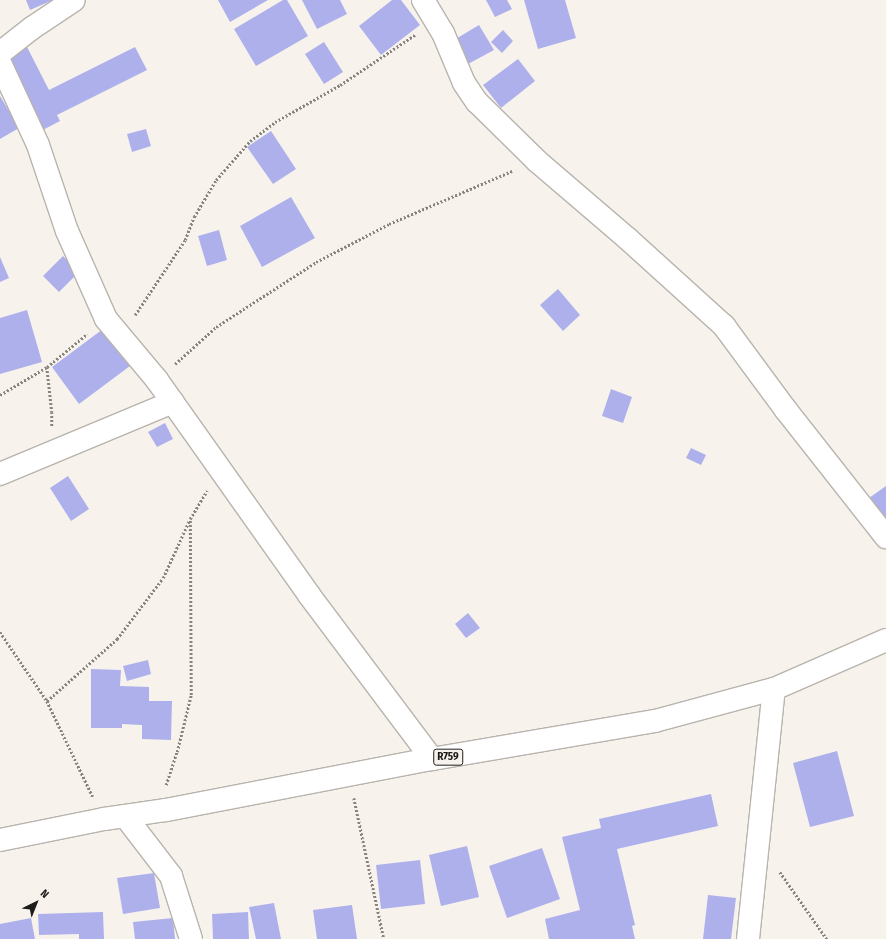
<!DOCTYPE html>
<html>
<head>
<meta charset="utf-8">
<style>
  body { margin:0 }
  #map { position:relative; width:886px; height:939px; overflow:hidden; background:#f7f3ec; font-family:"Fira Sans Condensed",sans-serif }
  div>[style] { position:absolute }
  .building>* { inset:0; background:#aeb0ec }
  .path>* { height:2.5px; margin-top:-1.25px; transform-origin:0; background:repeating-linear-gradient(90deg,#878480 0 2px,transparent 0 4px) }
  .roads { filter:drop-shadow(1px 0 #b8b4ad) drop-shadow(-1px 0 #b8b4ad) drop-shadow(0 1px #b8b4ad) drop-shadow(0 -1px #b8b4ad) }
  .minor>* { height:22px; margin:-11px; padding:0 11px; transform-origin:11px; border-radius:11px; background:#fff }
  .major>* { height:22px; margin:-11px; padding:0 11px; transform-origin:11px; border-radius:11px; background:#fff }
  span { translate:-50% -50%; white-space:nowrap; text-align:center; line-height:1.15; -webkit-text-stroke:4px #f7f3ec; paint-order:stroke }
  .shield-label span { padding:1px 3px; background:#f7f3ec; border:1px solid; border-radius:3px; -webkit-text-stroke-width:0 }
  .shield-label { font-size:11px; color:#1e1c1a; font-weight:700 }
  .north { position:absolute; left:16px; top:883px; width:40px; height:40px; -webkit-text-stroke:3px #f7f3ec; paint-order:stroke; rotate:43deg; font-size:11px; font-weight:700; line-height:16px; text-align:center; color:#1e1c1a }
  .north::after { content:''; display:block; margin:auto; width:14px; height:18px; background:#1e1c1a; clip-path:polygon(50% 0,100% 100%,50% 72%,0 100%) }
</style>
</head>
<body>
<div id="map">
  <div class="building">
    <div style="clip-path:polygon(26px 0,53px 0,30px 10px)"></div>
    <div style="clip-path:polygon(218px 0,268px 0,230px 22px)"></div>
    <div style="clip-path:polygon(283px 0,287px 0,308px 36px,256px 66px,234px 29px)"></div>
    <div style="clip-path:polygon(302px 0,340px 0,347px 14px,317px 29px)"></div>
    <div style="clip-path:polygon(392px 0,401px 0,420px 25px,381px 55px,359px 26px)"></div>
    <div style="clip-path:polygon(486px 0,507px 0,512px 9px,495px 17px)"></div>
    <div style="clip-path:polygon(524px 0,565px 0,576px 38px,538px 49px)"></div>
    <div style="clip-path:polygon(479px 25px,494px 50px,468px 64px,454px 40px)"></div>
    <div style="clip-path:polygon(503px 30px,513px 41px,502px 53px,491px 42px)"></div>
    <div style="clip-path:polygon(324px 42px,343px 72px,324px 84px,305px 54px)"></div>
    <div style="clip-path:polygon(26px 45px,49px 90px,135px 47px,147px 70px,57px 115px,60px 121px,39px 132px,2px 58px)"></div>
    <div style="clip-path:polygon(518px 59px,535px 81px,501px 108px,483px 85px)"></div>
    <div style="clip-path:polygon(0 96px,19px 128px,0 139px)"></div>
    <div style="clip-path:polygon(146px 129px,151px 146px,132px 152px,127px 134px)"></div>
    <div style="clip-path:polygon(271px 131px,296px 169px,273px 184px,247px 147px)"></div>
    <div style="clip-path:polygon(291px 197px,315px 238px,262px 267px,240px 226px)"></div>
    <div style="clip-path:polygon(219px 230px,227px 260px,207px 266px,198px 236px)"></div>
    <div style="clip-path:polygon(63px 256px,79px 272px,59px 292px,43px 276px)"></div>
    <div style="clip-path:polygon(0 257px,9px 278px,0 282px)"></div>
    <div style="clip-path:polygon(558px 289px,580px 315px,563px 331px,540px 305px)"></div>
    <div style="clip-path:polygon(27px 310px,42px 362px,0 374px,0 318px)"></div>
    <div style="clip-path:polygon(103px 329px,130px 366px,79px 404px,52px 367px)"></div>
    <div style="clip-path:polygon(611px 389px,632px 397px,623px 423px,602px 416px)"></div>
    <div style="clip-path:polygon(165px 423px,173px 439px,157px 447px,148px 432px)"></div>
    <div style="clip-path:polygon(691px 448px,706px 455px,701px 465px,686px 458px)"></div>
    <div style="clip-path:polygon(68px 476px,89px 509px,71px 521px,50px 488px)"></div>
    <div style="clip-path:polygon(886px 486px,886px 522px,869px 498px)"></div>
    <div style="clip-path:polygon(468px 613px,480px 628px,466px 638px,455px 624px)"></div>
    <div style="clip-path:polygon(148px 660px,151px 674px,127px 681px,123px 666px)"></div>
    <div style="clip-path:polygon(91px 669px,121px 670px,120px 686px,149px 687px,149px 701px,172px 701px,171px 740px,142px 739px,142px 725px,122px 724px,122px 728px,91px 728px)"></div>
    <div style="clip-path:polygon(837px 751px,854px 816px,810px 827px,793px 763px)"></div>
    <div style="clip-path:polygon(711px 794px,718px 826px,617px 849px,635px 925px,632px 926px,635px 939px,549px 939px,545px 919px,580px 910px,562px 837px,601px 828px,599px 819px)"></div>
    <div style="clip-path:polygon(467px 846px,479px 897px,441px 906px,429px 855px)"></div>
    <div style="clip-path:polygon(542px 848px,560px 899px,507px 918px,489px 866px)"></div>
    <div style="clip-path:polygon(420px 860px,425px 904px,381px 909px,376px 865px)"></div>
    <div style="clip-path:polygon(154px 873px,160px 908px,123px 914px,117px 878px)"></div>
    <div style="clip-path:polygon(708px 895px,736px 898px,731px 939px,703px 939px)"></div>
    <div style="clip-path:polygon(274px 903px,281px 939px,256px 939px,249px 907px)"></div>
    <div style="clip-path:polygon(352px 905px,357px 939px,317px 939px,313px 910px)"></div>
    <div style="clip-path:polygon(103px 912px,104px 939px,79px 939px,79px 934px,39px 935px,38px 914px)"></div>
    <div style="clip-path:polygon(248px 912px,249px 939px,213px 939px,212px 914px)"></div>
    <div style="clip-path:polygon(31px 918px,35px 939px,0 939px,0 924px)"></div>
    <div style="clip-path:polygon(173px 918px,175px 939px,135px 939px,133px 922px)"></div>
  </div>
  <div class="path">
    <div style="left:135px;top:315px;width:90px;rotate:-56.3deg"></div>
    <div style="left:185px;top:240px;width:25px;rotate:-69deg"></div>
    <div style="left:194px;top:217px;width:43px;rotate:-59.3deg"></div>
    <div style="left:216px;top:180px;width:52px;rotate:-48.9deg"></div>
    <div style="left:250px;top:141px;width:31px;rotate:-37deg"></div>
    <div style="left:275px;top:122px;width:75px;rotate:-29.6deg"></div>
    <div style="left:340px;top:85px;width:92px;rotate:-33.9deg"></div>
    <div style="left:175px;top:364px;width:55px;rotate:-42.1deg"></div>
    <div style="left:216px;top:327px;width:119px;rotate:-33deg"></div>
    <div style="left:316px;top:262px;width:82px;rotate:-27.5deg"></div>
    <div style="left:389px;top:224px;width:134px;rotate:-23.3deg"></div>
    <div style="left:47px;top:367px;width:45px;rotate:83.7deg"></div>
    <div style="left:52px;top:412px;width:14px;rotate:90deg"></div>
    <div style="left:0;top:395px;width:55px;rotate:-30.8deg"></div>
    <div style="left:47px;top:367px;width:52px;rotate:-39.5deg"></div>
    <div style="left:0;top:632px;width:83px;rotate:55.7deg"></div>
    <div style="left:47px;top:701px;width:106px;rotate:64.4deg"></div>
    <div style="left:47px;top:701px;width:94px;rotate:-41.5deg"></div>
    <div style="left:117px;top:639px;width:76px;rotate:-53deg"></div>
    <div style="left:163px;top:578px;width:63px;rotate:-65.5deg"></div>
    <div style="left:166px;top:785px;width:35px;rotate:-72deg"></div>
    <div style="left:177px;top:752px;width:59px;rotate:-76.2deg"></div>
    <div style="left:191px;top:695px;width:176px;rotate:-90.3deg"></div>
    <div style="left:190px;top:519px;width:33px;rotate:-59deg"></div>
    <div style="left:354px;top:798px;width:144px;rotate:78deg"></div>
    <div style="left:780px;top:872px;width:82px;rotate:55deg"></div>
  </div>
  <div class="roads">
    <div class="minor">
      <div style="left:423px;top:0;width:39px;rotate:59deg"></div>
      <div style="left:443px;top:33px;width:54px;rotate:67.2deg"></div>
      <div style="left:464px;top:83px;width:23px;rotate:56deg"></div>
      <div style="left:477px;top:102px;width:84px;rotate:44.5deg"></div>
      <div style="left:537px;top:161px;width:120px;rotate:40.6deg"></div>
      <div style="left:628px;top:239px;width:130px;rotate:42.2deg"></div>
      <div style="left:724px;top:326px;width:104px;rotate:53.6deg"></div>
      <div style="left:786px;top:410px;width:162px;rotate:51.8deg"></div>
      <div style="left:0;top:53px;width:41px;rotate:-38deg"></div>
      <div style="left:32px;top:28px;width:50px;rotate:-33.7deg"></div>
      <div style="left:0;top:63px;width:90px;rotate:65.1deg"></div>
      <div style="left:38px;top:145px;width:91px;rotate:71.4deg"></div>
      <div style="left:67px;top:231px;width:96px;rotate:66.1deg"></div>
      <div style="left:106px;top:319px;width:80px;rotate:50.1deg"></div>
      <div style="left:157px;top:380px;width:263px;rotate:54.7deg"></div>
      <div style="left:309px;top:595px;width:205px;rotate:53.1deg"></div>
      <div style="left:0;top:474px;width:187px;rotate:-22.6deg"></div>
      <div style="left:125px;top:816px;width:76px;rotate:52.5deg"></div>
      <div style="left:171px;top:876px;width:66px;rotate:72.4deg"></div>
      <div style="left:748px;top:939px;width:251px;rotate:-84.1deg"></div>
    </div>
    <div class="major">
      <div style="left:0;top:840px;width:106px;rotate:-11.4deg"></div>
      <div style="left:104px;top:819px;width:63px;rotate:-8.3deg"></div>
      <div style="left:166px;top:810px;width:271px;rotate:-10.9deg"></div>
      <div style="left:432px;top:759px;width:226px;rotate:-9.7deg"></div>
      <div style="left:655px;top:721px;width:123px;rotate:-15.1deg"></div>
      <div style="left:774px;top:689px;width:122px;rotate:-23.6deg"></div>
    </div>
  </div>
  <div class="shield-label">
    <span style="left:448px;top:757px">R759</span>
  </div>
  <div class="north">N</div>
</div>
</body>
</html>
